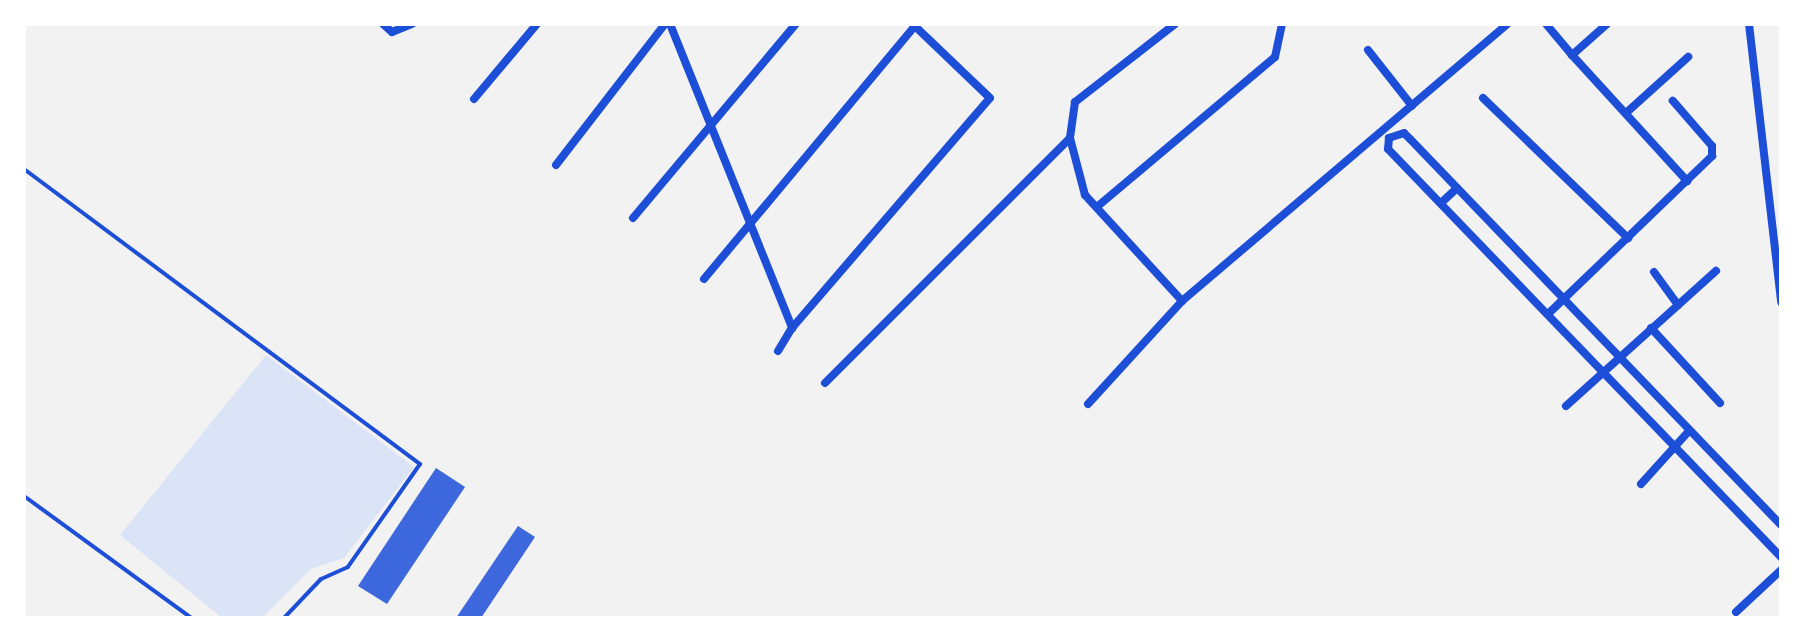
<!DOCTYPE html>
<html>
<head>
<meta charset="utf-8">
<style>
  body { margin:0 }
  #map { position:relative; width:1805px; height:642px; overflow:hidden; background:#f2f2f2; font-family:"Noto Serif",serif }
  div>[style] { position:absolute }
  .green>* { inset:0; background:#dbe4f7 }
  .building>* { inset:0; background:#3d67dc }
  .service>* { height:4px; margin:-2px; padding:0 2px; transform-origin:2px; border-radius:2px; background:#1d4ed8 }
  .minor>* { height:8px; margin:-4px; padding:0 4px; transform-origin:4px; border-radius:4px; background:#1d4ed8 }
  span { translate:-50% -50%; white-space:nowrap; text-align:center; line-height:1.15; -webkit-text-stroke:8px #fff; paint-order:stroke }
  .frame { position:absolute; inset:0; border:26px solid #fff; pointer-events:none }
</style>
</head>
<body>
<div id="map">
  <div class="green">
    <div style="clip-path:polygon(266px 355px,414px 467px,344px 558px,311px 569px,262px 618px,222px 618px,120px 535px)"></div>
  </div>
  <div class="building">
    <div style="clip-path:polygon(436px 468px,465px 487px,387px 604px,358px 586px)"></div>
    <div style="clip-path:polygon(518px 526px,535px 537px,481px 618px,456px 618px)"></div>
  </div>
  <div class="service">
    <div style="left:24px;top:169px;width:494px;rotate:36.7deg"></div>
    <div style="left:420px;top:464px;width:126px;rotate:125deg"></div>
    <div style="left:348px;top:567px;width:30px;rotate:156deg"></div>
    <div style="left:321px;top:579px;width:54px;rotate:133.5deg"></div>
    <div style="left:24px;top:496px;width:207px;rotate:36.1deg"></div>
  </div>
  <div class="minor">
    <div style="left:383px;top:24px;width:12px;rotate:42deg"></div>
    <div style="left:392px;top:32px;width:22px;rotate:-22deg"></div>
    <div style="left:670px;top:24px;width:328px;rotate:68.1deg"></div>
    <div style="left:1175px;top:24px;width:127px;rotate:142deg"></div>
    <div style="left:1075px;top:102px;width:36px;rotate:98deg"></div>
    <div style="left:1070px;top:138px;width:59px;rotate:75.3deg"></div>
    <div style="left:1085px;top:195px;width:144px;rotate:47.5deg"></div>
    <div style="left:1546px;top:24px;width:40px;rotate:50deg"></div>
    <div style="left:1607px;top:24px;width:47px;rotate:138.5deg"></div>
    <div style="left:1572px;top:55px;width:171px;rotate:47.6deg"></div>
    <div style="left:1749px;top:24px;width:280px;rotate:83.4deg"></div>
    <div style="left:1368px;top:50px;width:71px;rotate:51.8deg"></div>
    <div style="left:1483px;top:98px;width:202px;rotate:44deg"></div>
    <div style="left:474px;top:99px;width:98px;rotate:-50deg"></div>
    <div style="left:1626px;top:113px;width:84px;rotate:-42.1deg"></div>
    <div style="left:556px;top:165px;width:178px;rotate:-52.3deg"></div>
    <div style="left:1441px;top:203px;width:22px;rotate:-43deg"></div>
    <div style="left:1098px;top:206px;width:231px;rotate:-40.1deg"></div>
    <div style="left:1275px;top:57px;width:34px;rotate:-78deg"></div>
    <div style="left:633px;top:218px;width:253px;rotate:-50deg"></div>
    <div style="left:1654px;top:272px;width:41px;rotate:54deg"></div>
    <div style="left:704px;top:279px;width:331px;rotate:-50.2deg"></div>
    <div style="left:1548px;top:314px;width:228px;rotate:-43.9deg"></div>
    <div style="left:1712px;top:156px;width:10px;rotate:-90deg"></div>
    <div style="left:1712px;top:146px;width:60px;rotate:-130.9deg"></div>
    <div style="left:1651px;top:328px;width:102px;rotate:47.4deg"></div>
    <div style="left:778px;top:351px;width:27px;rotate:-59deg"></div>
    <div style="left:792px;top:328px;width:303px;rotate:-49.3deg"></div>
    <div style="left:990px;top:98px;width:104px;rotate:-136.2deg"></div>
    <div style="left:825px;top:383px;width:346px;rotate:-45deg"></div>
    <div style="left:1088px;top:404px;width:139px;rotate:-47.6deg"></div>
    <div style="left:1182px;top:301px;width:427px;rotate:-40.4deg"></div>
    <div style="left:1566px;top:406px;width:202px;rotate:-42deg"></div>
    <div style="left:1641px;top:484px;width:70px;rotate:-47.9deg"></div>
    <div style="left:1781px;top:525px;width:535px;rotate:-133.86deg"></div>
    <div style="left:1410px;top:139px;width:8px;rotate:-135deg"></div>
    <div style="left:1404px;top:133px;width:16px;rotate:162deg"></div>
    <div style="left:1389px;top:138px;width:11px;rotate:95deg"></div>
    <div style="left:1388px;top:149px;width:566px;rotate:46.07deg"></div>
    <div style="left:1736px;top:612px;width:62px;rotate:-43deg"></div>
  </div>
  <div class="frame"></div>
</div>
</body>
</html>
